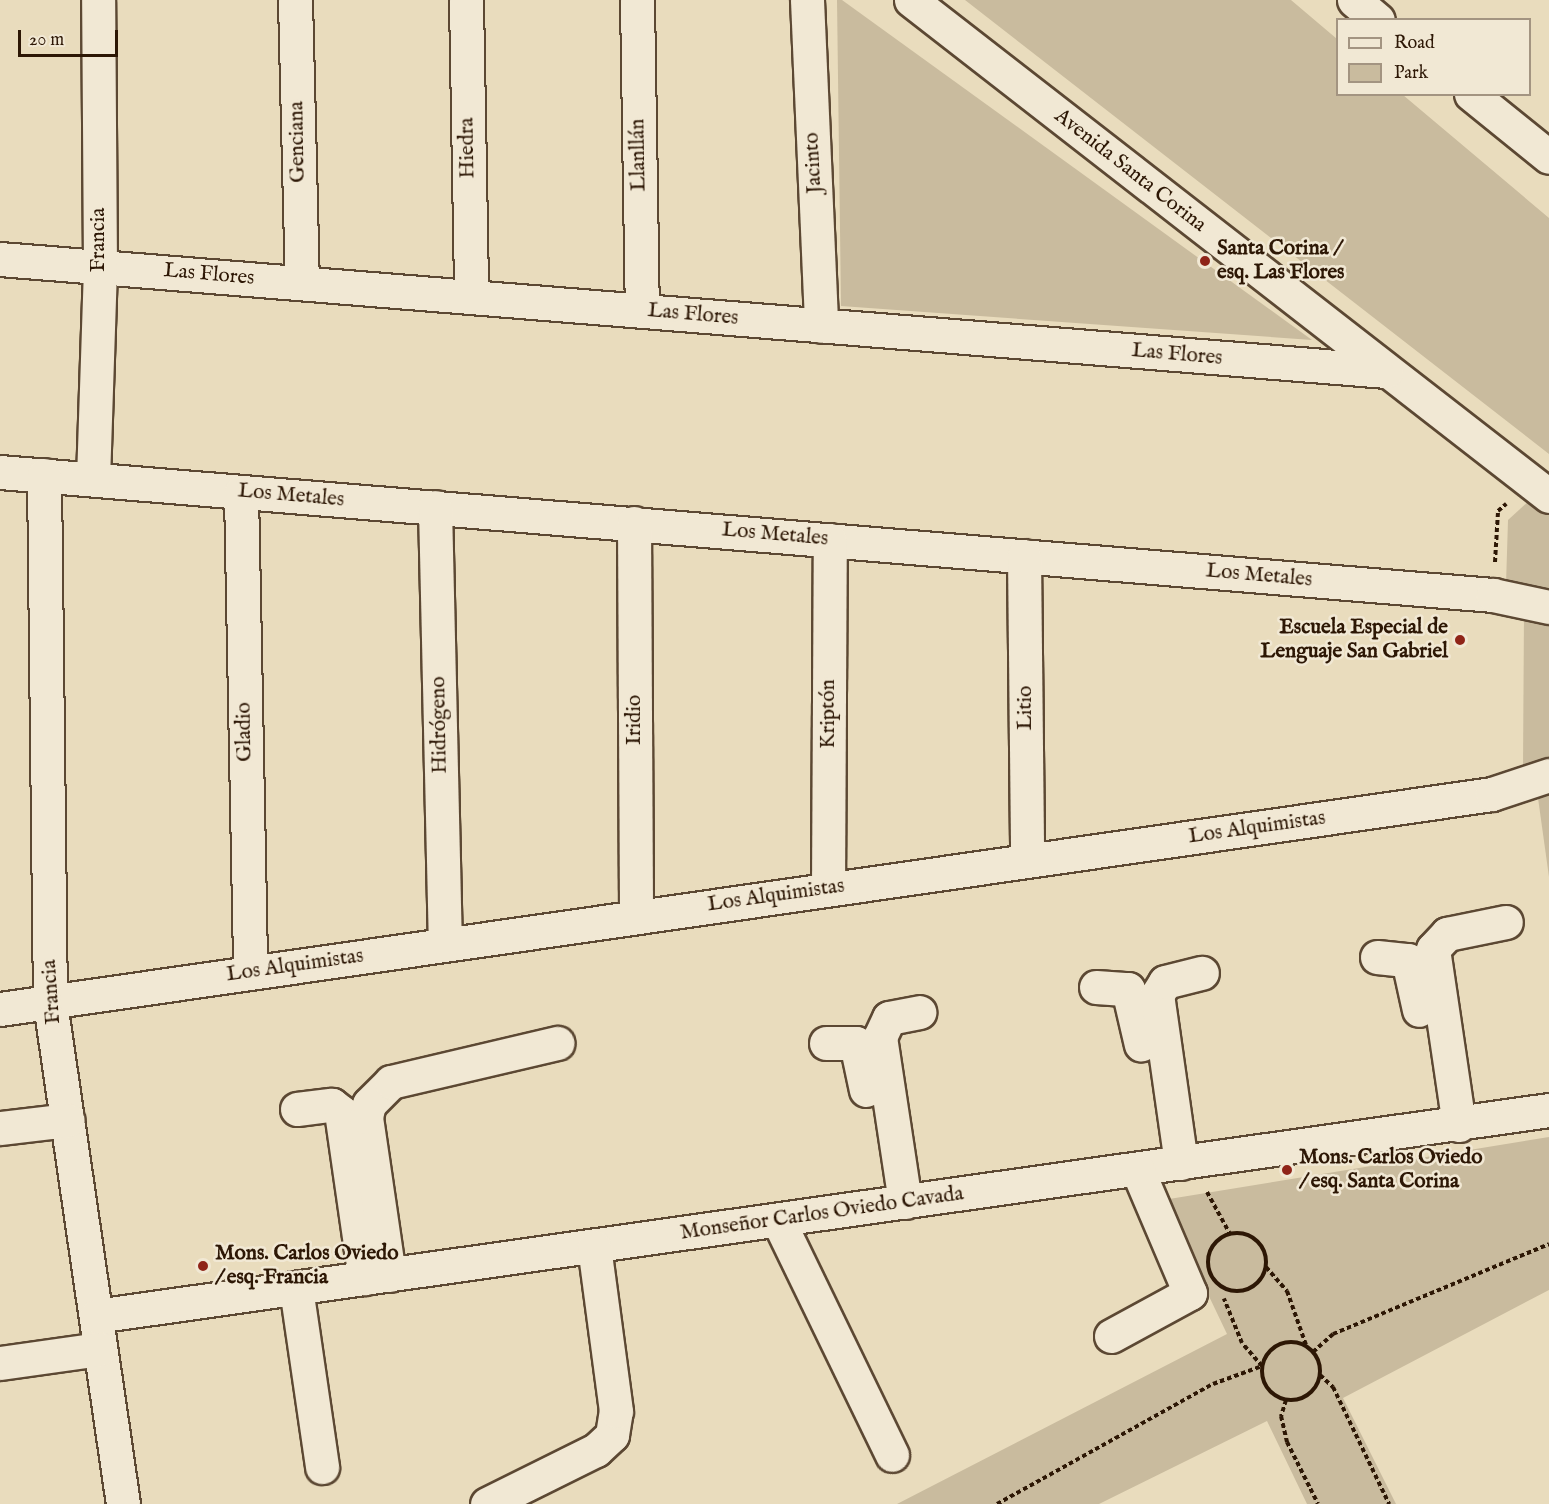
<!DOCTYPE html>
<html>
<head>
<meta charset="utf-8">
<style>
  body { margin:0 }
  #map { position:relative; width:1549px; height:1504px; overflow:hidden; background:#e9dcbd; font-family:"IM FELL English",serif }
  div>[style] { position:absolute }
  .green>* { inset:0; background:#c9bb9e }
  .path>* { height:4px; margin-top:-2px; transform-origin:0; background:repeating-linear-gradient(90deg,#2d1705 0 4.5px,transparent 0 7.5px) }
  .path>.ring { margin:-2px; padding:0; box-sizing:content-box; background:none; border:4px solid #2d1705; border-radius:50% }
  .roads { filter:drop-shadow(2px 0 #5c4833) drop-shadow(-2px 0 #5c4833) drop-shadow(0 2px #5c4833) drop-shadow(0 -2px #5c4833) }
  .minor>* { height:33px; margin:-16.5px; padding:0 16.5px; transform-origin:16.5px; border-radius:16.5px; background:#f1e8d4 }
  .dots>* { width:16px; height:16px; translate:-50% -50%; box-sizing:border-box; border:3px solid #f1e8d4; border-radius:50% }
  span { translate:-50% -50%; white-space:nowrap; text-align:center; line-height:1.15; -webkit-text-stroke:5px #f1e8d4; paint-order:stroke }
  .street-label { font-size:21px; color:#2d1705 }
  .poi-label { font-size:21px; color:#2d1705; font-weight:700 }
  .left { translate:0 -50%; text-align:left }
  .right { translate:-100% -50%; text-align:right }
  .legend { position:absolute; left:1336px; top:18px; width:195px; height:78px; box-sizing:border-box; background:#f1e8d4; border:2px solid #a39481; margin:0; padding:8px 10px; list-style:none; font-size:18px; color:#2d1705 }
  .legend li { display:flex; align-items:center; gap:12px; height:30px }
  .legend b { width:30px; border:2px solid #a39481 }
  .scale { position:absolute; left:18px; top:30px; width:100px; height:27px; box-sizing:border-box; border:3px solid #2d1705; border-top:0; padding-left:8px; font-size:18px; line-height:21px; white-space:nowrap; color:#2d1705; -webkit-text-stroke:4px #f1e8d4; paint-order:stroke }
</style>
</head>
<body>
<div id="map">
  <div class="green">
    <div style="clip-path:polygon(837px 0,842px 0,1312px 340px,841px 306px)"></div>
    <div style="clip-path:polygon(965px 0,1291px 0,1337px 39px,1338px 94px,1403px 95px,1549px 218px,1549px 454px)"></div>
    <div style="clip-path:polygon(1531px 499px,1549px 514px,1549px 593px,1506px 584px,1508px 520px)"></div>
    <div style="clip-path:polygon(1524px 612px,1549px 622px,1549px 757px,1523px 768px)"></div>
    <div style="clip-path:polygon(1549px 794px,1549px 877px,1538px 798px)"></div>
    <div style="clip-path:polygon(1549px 1137px,1549px 1290px,1343px 1398px,1396px 1504px,1307px 1504px,1267px 1421px,1099px 1504px,897px 1504px,1227px 1334px,1163px 1200px)"></div>
  </div>
  <div class="path">
    <div style="left:1495px;top:562px;width:51px;rotate:-86.6deg"></div>
    <div style="left:1498px;top:511px;width:11px;rotate:-41deg"></div>
    <div style="left:1207px;top:1192px;width:48px;rotate:61.3deg"></div>
    <div class="ring" style="left:1208px;top:1233px;width:54px;height:54px"></div>
    <div style="left:1266px;top:1267px;width:32px;rotate:49deg"></div>
    <div style="left:1287px;top:1291px;width:57px;rotate:70.6deg"></div>
    <div class="ring" style="left:1262px;top:1342px;width:54px;height:54px"></div>
    <div style="left:1313px;top:1352px;width:27px;rotate:-42deg"></div>
    <div style="left:1333px;top:1334px;width:234px;rotate:-22.6deg"></div>
    <div style="left:1320px;top:1375px;width:18px;rotate:43deg"></div>
    <div style="left:1333px;top:1387px;width:130px;rotate:64.4deg"></div>
    <div style="left:1286px;top:1400px;width:17px;rotate:107deg"></div>
    <div style="left:1281px;top:1416px;width:27px;rotate:77deg"></div>
    <div style="left:1287px;top:1442px;width:69px;rotate:63.4deg"></div>
    <div style="left:997px;top:1504px;width:247px;rotate:-29.1deg"></div>
    <div style="left:1213px;top:1384px;width:52px;rotate:-20.2deg"></div>
    <div style="left:1262px;top:1366px;width:30px;rotate:-131deg"></div>
    <div style="left:1242px;top:1343px;width:48px;rotate:-112.2deg"></div>
  </div>
  <div class="roads">
    <div class="minor">
      <div style="left:295px;top:0;width:283px;rotate:88.6deg"></div>
      <div style="left:466px;top:0;width:297px;rotate:89deg"></div>
      <div style="left:637px;top:0;width:311px;rotate:89.1deg"></div>
      <div style="left:807px;top:0;width:326px;rotate:87.5deg"></div>
      <div style="left:911px;top:0;width:808px;rotate:37.86deg"></div>
      <div style="left:1354px;top:0;width:31px;rotate:40deg"></div>
      <div style="left:1471px;top:94px;width:100px;rotate:38.9deg"></div>
      <div style="left:0;top:259px;width:1391px;rotate:4.62deg"></div>
      <div style="left:0;top:472px;width:1498px;rotate:4.71deg"></div>
      <div style="left:1493px;top:595px;width:57px;rotate:12.1deg"></div>
      <div style="left:44px;top:475px;width:528px;rotate:89.35deg"></div>
      <div style="left:50px;top:1003px;width:506px;rotate:81.71deg"></div>
      <div style="left:93px;top:479px;width:213px;rotate:-88.1deg"></div>
      <div style="left:100px;top:266px;width:266px;rotate:-90.4deg"></div>
      <div style="left:241px;top:492px;width:480px;rotate:88.9deg"></div>
      <div style="left:435px;top:507px;width:437px;rotate:88.7deg"></div>
      <div style="left:634px;top:523px;width:393px;rotate:89.7deg"></div>
      <div style="left:1024px;top:556px;width:304px;rotate:89.4deg"></div>
      <div style="left:828px;top:889px;width:349px;rotate:-89.7deg"></div>
      <div style="left:1377px;top:957px;width:31px;rotate:6deg"></div>
      <div style="left:1408px;top:960px;width:51px;rotate:77.6deg"></div>
      <div style="left:1096px;top:987px;width:32px;rotate:4deg"></div>
      <div style="left:1128px;top:989px;width:57px;rotate:76.9deg"></div>
      <div style="left:0;top:1009px;width:1507px;rotate:-8.2deg"></div>
      <div style="left:1492px;top:794px;width:60px;rotate:-18.4deg"></div>
      <div style="left:826px;top:1043px;width:30px"></div>
      <div style="left:856px;top:1043px;width:48px;rotate:78deg"></div>
      <div style="left:297px;top:1109px;width:35px;rotate:-7deg"></div>
      <div style="left:332px;top:1105px;width:11px;rotate:38deg"></div>
      <div style="left:341px;top:1112px;width:168px;rotate:81.8deg"></div>
      <div style="left:1459px;top:1125px;width:178px;rotate:-98.4deg"></div>
      <div style="left:1433px;top:949px;width:21px;rotate:-47deg"></div>
      <div style="left:1447px;top:934px;width:60px;rotate:-11.5deg"></div>
      <div style="left:0;top:1128px;width:68px;rotate:-6.7deg"></div>
      <div style="left:1181px;top:1163px;width:170px;rotate:-98.1deg"></div>
      <div style="left:1157px;top:995px;width:15px;rotate:-58deg"></div>
      <div style="left:1165px;top:982px;width:38px;rotate:-14deg"></div>
      <div style="left:905px;top:1202px;width:167px;rotate:-98.6deg"></div>
      <div style="left:880px;top:1037px;width:21px;rotate:-65deg"></div>
      <div style="left:889px;top:1018px;width:31px;rotate:-11deg"></div>
      <div style="left:778px;top:1220px;width:261px;rotate:64.1deg"></div>
      <div style="left:389px;top:1275px;width:160px;rotate:-98.3deg"></div>
      <div style="left:366px;top:1117px;width:13px;rotate:-77deg"></div>
      <div style="left:369px;top:1104px;width:31px;rotate:-45deg"></div>
      <div style="left:391px;top:1082px;width:171px;rotate:-13.2deg"></div>
      <div style="left:296px;top:1288px;width:181px;rotate:81.7deg"></div>
      <div style="left:96px;top:1316px;width:1468px;rotate:-8.07deg"></div>
      <div style="left:1111px;top:1336px;width:90px;rotate:-28.6deg"></div>
      <div style="left:1190px;top:1293px;width:135px;rotate:-113.1deg"></div>
      <div style="left:0;top:1363px;width:101px;rotate:-8deg"></div>
      <div style="left:487px;top:1504px;width:122px;rotate:-26.4deg"></div>
      <div style="left:596px;top:1450px;width:22px;rotate:-43deg"></div>
      <div style="left:612px;top:1435px;width:24px;rotate:-81deg"></div>
      <div style="left:616px;top:1411px;width:166px;rotate:-97.6deg"></div>
    </div>
  </div>
  <div class="dots">
    <div style="left:1205px;top:261px;background:#8f2418"></div>
    <div style="left:1460px;top:640px;background:#8f2418"></div>
    <div style="left:1287px;top:1170px;background:#8f2418"></div>
    <div style="left:203px;top:1266px;background:#8f2418"></div>
  </div>
  <div class="street-label">
    <span style="left:298px;top:142px;rotate:-91deg">Genciana</span>
    <span style="left:468px;top:148px;rotate:-91deg">Hiedra</span>
    <span style="left:639px;top:155px;rotate:-91deg">Llanllán</span>
    <span style="left:814px;top:163px;rotate:-93deg">Jacinto</span>
    <span style="left:1130px;top:171px;rotate:38deg">Avenida Santa Corina</span>
    <span style="left:99px;top:240px;rotate:-90deg">Francia</span>
    <span style="left:209px;top:275px;rotate:5deg">Las Flores</span>
    <span style="left:693px;top:315px;rotate:5deg">Las Flores</span>
    <span style="left:1177px;top:355px;rotate:5deg">Las Flores</span>
    <span style="left:291px;top:496px;rotate:5deg">Los Metales</span>
    <span style="left:775px;top:535px;rotate:5deg">Los Metales</span>
    <span style="left:1259px;top:576px;rotate:5deg">Los Metales</span>
    <span style="left:1026px;top:708px;rotate:-90deg">Litio</span>
    <span style="left:829px;top:714px;rotate:-90deg">Kriptón</span>
    <span style="left:635px;top:720px;rotate:-90deg">Iridio</span>
    <span style="left:440px;top:725px;rotate:-91deg">Hidrógeno</span>
    <span style="left:245px;top:732px;rotate:-91deg">Gladio</span>
    <span style="left:1257px;top:828px;rotate:-8deg">Los Alquimistas</span>
    <span style="left:776px;top:896px;rotate:-8deg">Los Alquimistas</span>
    <span style="left:295px;top:966px;rotate:-8deg">Los Alquimistas</span>
    <span style="left:52px;top:992px;rotate:-94deg">Francia</span>
    <span style="left:822px;top:1214px;rotate:-8deg">Monseñor Carlos Oviedo Cavada</span>
  </div>
  <div class="poi-label">
    <span class="left" style="left:1217px;top:261px">Santa Corina /<br>esq. Las Flores</span>
    <span class="right" style="left:1448px;top:640px">Escuela Especial de<br>Lenguaje San Gabriel</span>
    <span class="left" style="left:1299px;top:1170px">Mons. Carlos Oviedo<br>/ esq. Santa Corina</span>
    <span class="left" style="left:215px;top:1266px">Mons. Carlos Oviedo<br>/ esq. Francia</span>
  </div>
  <ul class="legend">
  <li><b style="height:8px;background:#f1e8d4"></b>Road</li>
  <li><b style="height:16px;background:#c9bb9e"></b>Park</li>
  </ul>
  <div class="scale">20 m</div>
</div>
</body>
</html>
